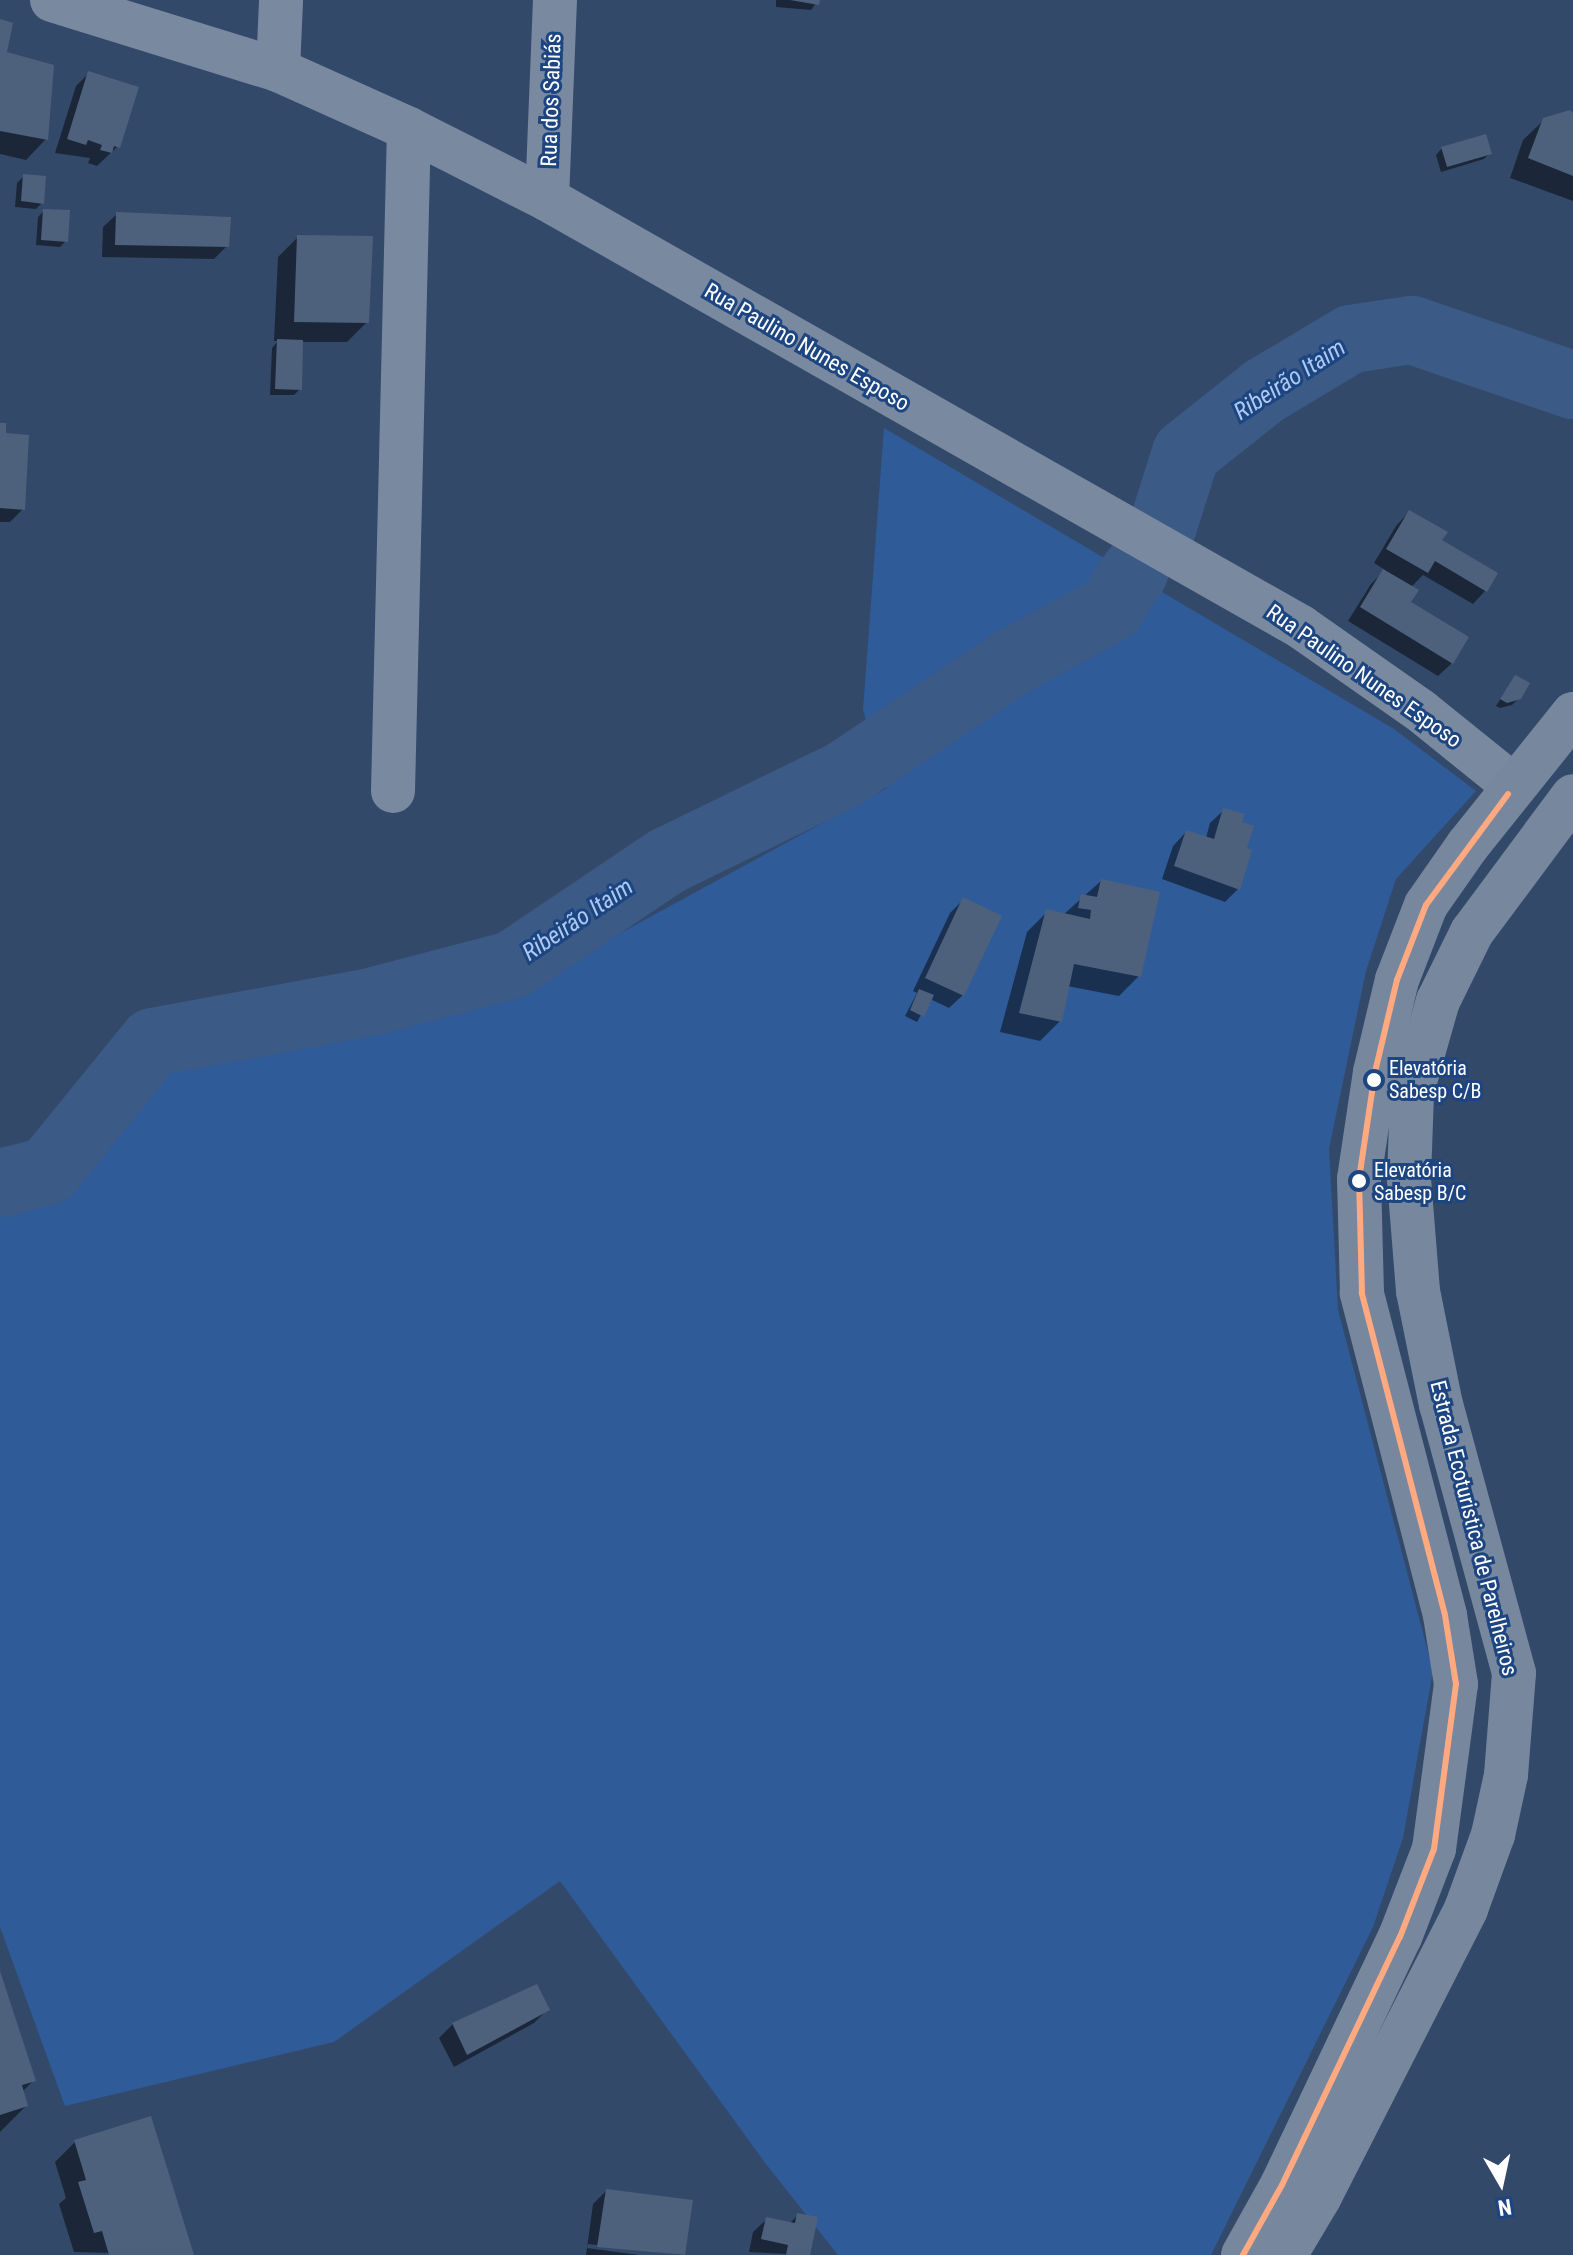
<!DOCTYPE html>
<html>
<head>
<meta charset="utf-8">
<style>
  body { margin:0 }
  #map { position:relative; width:1573px; height:2255px; overflow:hidden; background:#33496a; font-family:"Roboto Condensed",sans-serif }
  div>[style] { position:absolute }
  .green>* { inset:0; background:#305b99 }
  .shadow>* { inset:0; background:#0007 }
  .river>* { height:68px; margin:-34px; padding:0 34px; transform-origin:34px; border-radius:34px; background:#3c5a86 }
  .building>* { inset:0; background:#4e617c }
  .minor>* { height:44px; margin:-22px; padding:0 22px; transform-origin:22px; border-radius:22px; background:#7989a0 }
  .major>* { height:44px; margin:-22px; padding:0 22px; transform-origin:22px; border-radius:22px; background:#77879e }
  .bus-1>* { height:6px; margin:-3px; padding:0 3px; transform-origin:3px; border-radius:3px; background:#ffa980 }
  .dots>* { width:22px; height:22px; translate:-50% -50%; box-sizing:border-box; border:4px solid #1c4581; border-radius:50% }
  span { translate:-50% -50%; white-space:nowrap; text-align:center; line-height:1.15; -webkit-text-stroke:6px #1c4581; paint-order:stroke }
  .bus-label { font-size:20px; color:#fff }
  .left { translate:0 -50%; text-align:left }
  .street-label { font-size:22px; color:#fff }
  .water-label { font-size:24px; color:#acc9f1; font-style:italic }
  .north { position:absolute; left:1461px; top:2143px; width:80px; height:80px; -webkit-text-stroke:6px #1c4581; paint-order:stroke; rotate:171deg; font-size:22px; font-weight:700; line-height:32px; text-align:center; color:#fff }
  .north::after { content:''; display:block; margin:auto; width:28px; height:36px; background:#fff; clip-path:polygon(50% 0,100% 100%,50% 72%,0 100%) }
</style>
</head>
<body>
<div id="map">
  <div class="green">
    <div style="clip-path:polygon(884px 428px,1394px 729px,1476px 791px,1396px 879px,1366px 971px,1329px 1149px,1338px 1310px,1433px 1671px,1403px 1838px,1373px 1927px,1211px 2255px,838px 2255px,766px 2164px,560px 1881px,334px 2042px,65px 2106px,0 1927px,0 1216px,60px 1203px,164px 1068px,523px 986px,887px 788px,863px 710px)"></div>
  </div>
  <div class="shadow">
    <div style="clip-path:polygon(776px 0,818px 0,811px 10px,776px 7px)"></div>
    <div style="clip-path:polygon(0 21px,4px 53px,46px 139px,26px 160px,0 154px)"></div>
    <div style="clip-path:polygon(89px 73px,118px 146px,97px 166px,88px 163px,90px 158px,55px 153px,76px 86px)"></div>
    <div style="clip-path:polygon(1573px 115px,1573px 201px,1510px 178px,1523px 140px,1544px 120px)"></div>
    <div style="clip-path:polygon(1442px 148px,1490px 153px,1484px 159px,1441px 172px,1436px 155px)"></div>
    <div style="clip-path:polygon(24px 176px,42px 203px,36px 209px,15px 207px,17px 183px)"></div>
    <div style="clip-path:polygon(44px 211px,66px 241px,60px 247px,36px 245px,38px 217px)"></div>
    <div style="clip-path:polygon(117px 214px,227px 246px,214px 259px,102px 257px,103px 227px)"></div>
    <div style="clip-path:polygon(298px 237px,367px 322px,347px 342px,301px 342px,300px 389px,294px 395px,270px 395px,272px 348px,278px 341px,274px 341px,278px 257px)"></div>
    <div style="clip-path:polygon(0 425px,23px 509px,10px 522px,0 522px)"></div>
    <div style="clip-path:polygon(1409px 512px,1486px 590px,1473px 604px,1423px 575px,1411px 587px,1408px 603px,1452px 663px,1438px 676px,1348px 621px,1371px 584px,1385px 570px,1374px 563px,1396px 526px)"></div>
    <div style="clip-path:polygon(1510px 684px,1519px 698px,1512px 705px,1500px 708px,1496px 706px)"></div>
    <div style="clip-path:polygon(1224px 810px,1240px 824px,1238px 889px,1225px 902px,1162px 879px,1173px 846px,1186px 832px,1206px 838px,1210px 823px)"></div>
    <div style="clip-path:polygon(1101px 881px,1139px 976px,1119px 996px,1067px 986px,1060px 1021px,1040px 1041px,1000px 1032px,1027px 932px,1047px 912px,1063px 915px)"></div>
    <div style="clip-path:polygon(963px 900px,963px 995px,949px 1008px,930px 999px,917px 1022px,905px 1016px,917px 993px,913px 991px,950px 913px)"></div>
    <div style="clip-path:polygon(0 1976px,33px 2081px,22px 2092px,26px 2106px,0 2132px)"></div>
    <div style="clip-path:polygon(547px 2010px,534px 2023px,454px 2067px,439px 2038px,453px 2024px)"></div>
    <div style="clip-path:polygon(75px 2142px,191px 2255px,74px 2252px,59px 2204px,66px 2198px,55px 2162px)"></div>
    <div style="clip-path:polygon(606px 2191px,690px 2202px,683px 2255px,588px 2244px,587px 2248px,639px 2255px,586px 2255px,593px 2204px)"></div>
    <div style="clip-path:polygon(798px 2215px,808px 2255px,749px 2252px,753px 2232px,767px 2219px,789px 2224px)"></div>
  </div>
  <div class="river">
    <div style="left:1161px;top:532px;width:83px;rotate:-72.4deg"></div>
    <div style="left:1186px;top:453px;width:100px;rotate:-38.5deg"></div>
    <div style="left:1264px;top:391px;width:101px;rotate:-30.9deg"></div>
    <div style="left:1351px;top:339px;width:62px;rotate:-8.4deg"></div>
    <div style="left:1412px;top:330px;width:170px;rotate:18.9deg"></div>
    <div style="left:0;top:1183px;width:49px;rotate:-14deg"></div>
    <div style="left:48px;top:1171px;width:166px;rotate:-50.9deg"></div>
    <div style="left:153px;top:1042px;width:222px;rotate:-10.4deg"></div>
    <div style="left:371px;top:1002px;width:146px;rotate:-14.7deg"></div>
    <div style="left:512px;top:965px;width:187px;rotate:-33.9deg"></div>
    <div style="left:667px;top:861px;width:198px;rotate:-26deg"></div>
    <div style="left:845px;top:774px;width:201px;rotate:-33.8deg"></div>
    <div style="left:1012px;top:662px;width:111px;rotate:-28.4deg"></div>
    <div style="left:1110px;top:609px;width:45px;rotate:-56.7deg"></div>
  </div>
  <div class="building">
    <div style="clip-path:polygon(790px 0,820px 0,819px 5px)"></div>
    <div style="clip-path:polygon(0 19px,13px 23px,7px 52px,54px 65px,48px 140px,0 131px)"></div>
    <div style="clip-path:polygon(88px 71px,139px 87px,120px 148px,114px 146px,112px 153px,100px 150px,102px 145px,88px 140px,86px 145px,67px 139px)"></div>
    <div style="clip-path:polygon(1570px 110px,1573px 113px,1573px 176px,1528px 158px,1543px 118px)"></div>
    <div style="clip-path:polygon(1486px 134px,1492px 154px,1447px 167px,1441px 147px)"></div>
    <div style="clip-path:polygon(23px 174px,46px 176px,44px 204px,21px 201px)"></div>
    <div style="clip-path:polygon(43px 209px,70px 210px,68px 242px,41px 240px)"></div>
    <div style="clip-path:polygon(116px 212px,231px 217px,229px 247px,115px 245px)"></div>
    <div style="clip-path:polygon(297px 235px,373px 236px,369px 323px,294px 322px)"></div>
    <div style="clip-path:polygon(277px 339px,303px 340px,302px 390px,275px 389px)"></div>
    <div style="clip-path:polygon(0 423px,6px 423px,6px 433px,29px 435px,25px 510px,0 508px)"></div>
    <div style="clip-path:polygon(1409px 510px,1448px 532px,1442px 540px,1498px 573px,1487px 592px,1435px 561px,1428px 573px,1386px 549px)"></div>
    <div style="clip-path:polygon(1383px 569px,1419px 590px,1411px 602px,1469px 637px,1453px 664px,1360px 607px)"></div>
    <div style="clip-path:polygon(1515px 675px,1530px 683px,1521px 699px,1507px 703px,1500px 699px)"></div>
    <div style="clip-path:polygon(1223px 808px,1245px 814px,1242px 822px,1254px 826px,1247px 848px,1252px 850px,1240px 890px,1174px 866px,1186px 830px,1214px 839px)"></div>
    <div style="clip-path:polygon(1101px 879px,1160px 892px,1141px 977px,1074px 964px,1062px 1022px,1019px 1013px,1046px 909px,1090px 919px,1091px 910px,1078px 908px,1081px 894px,1097px 897px)"></div>
    <div style="clip-path:polygon(963px 897px,1002px 916px,964px 996px,925px 978px)"></div>
    <div style="clip-path:polygon(919px 989px,934px 995px,924px 1017px,910px 1010px)"></div>
    <div style="clip-path:polygon(0 1971px,36px 2081px,22px 2085px,28px 2106px,0 2115px)"></div>
    <div style="clip-path:polygon(537px 1984px,550px 2010px,467px 2055px,452px 2023px)"></div>
    <div style="clip-path:polygon(151px 2116px,194px 2255px,109px 2255px,102px 2231px,94px 2233px,78px 2182px,86px 2180px,74px 2140px)"></div>
    <div style="clip-path:polygon(606px 2189px,693px 2200px,685px 2255px,597px 2247px)"></div>
    <div style="clip-path:polygon(797px 2213px,818px 2217px,810px 2255px,786px 2255px,788px 2245px,761px 2239px,766px 2217px,795px 2223px)"></div>
  </div>
  <div class="minor">
    <div style="left:52px;top:0;width:237px;rotate:17.2deg"></div>
    <div style="left:278px;top:70px;width:144px;rotate:24.2deg"></div>
    <div style="left:409px;top:129px;width:155px;rotate:26.9deg"></div>
    <div style="left:547px;top:199px;width:867px;rotate:29.58deg"></div>
    <div style="left:1301px;top:627px;width:146px;rotate:35deg"></div>
    <div style="left:1421px;top:711px;width:119px;rotate:38.9deg"></div>
    <div style="left:278px;top:70px;width:70px;rotate:-87.5deg"></div>
    <div style="left:547px;top:199px;width:199px;rotate:-87.7deg"></div>
    <div style="left:393px;top:791px;width:662px;rotate:-88.62deg"></div>
  </div>
  <div class="major">
    <div style="left:1243px;top:2255px;width:80px;rotate:-60.9deg"></div>
    <div style="left:1282px;top:2185px;width:275px;rotate:-64.6deg"></div>
    <div style="left:1400px;top:1937px;width:94px;rotate:-68.9deg"></div>
    <div style="left:1434px;top:1849px;width:166px;rotate:-82.4deg"></div>
    <div style="left:1456px;top:1684px;width:70px;rotate:-99.1deg"></div>
    <div style="left:1445px;top:1615px;width:333px;rotate:-104.5deg"></div>
    <div style="left:1362px;top:1293px;width:114px;rotate:-91.5deg"></div>
    <div style="left:1359px;top:1179px;width:108px;rotate:-81.5deg"></div>
    <div style="left:1375px;top:1072px;width:95px;rotate:-76.6deg"></div>
    <div style="left:1397px;top:980px;width:80px;rotate:-68.9deg"></div>
    <div style="left:1426px;top:905px;width:73px;rotate:-55deg"></div>
    <div style="left:1468px;top:845px;width:168px;rotate:-51.3deg"></div>
    <div style="left:1285px;top:2255px;width:66px;rotate:-59.2deg"></div>
    <div style="left:1319px;top:2198px;width:324px;rotate:-63deg"></div>
    <div style="left:1466px;top:1909px;width:79px;rotate:-70deg"></div>
    <div style="left:1493px;top:1835px;width:61px;rotate:-77.8deg"></div>
    <div style="left:1506px;top:1775px;width:102px;rotate:-85.5deg"></div>
    <div style="left:1514px;top:1673px;width:278px;rotate:-105.2deg"></div>
    <div style="left:1441px;top:1405px;width:116px;rotate:-101.4deg"></div>
    <div style="left:1418px;top:1291px;width:112px;rotate:-94.6deg"></div>
    <div style="left:1409px;top:1179px;width:87px;rotate:-88deg"></div>
    <div style="left:1412px;top:1092px;width:95px;rotate:-74.1deg"></div>
    <div style="left:1438px;top:1001px;width:77px;rotate:-63.8deg"></div>
    <div style="left:1472px;top:932px;width:169px;rotate:-53.4deg"></div>
  </div>
  <div class="bus-1">
    <div style="left:1243px;top:2255px;width:80px;rotate:-60.9deg"></div>
    <div style="left:1282px;top:2185px;width:275px;rotate:-64.6deg"></div>
    <div style="left:1400px;top:1937px;width:94px;rotate:-68.9deg"></div>
    <div style="left:1434px;top:1849px;width:166px;rotate:-82.4deg"></div>
    <div style="left:1456px;top:1684px;width:70px;rotate:-99.1deg"></div>
    <div style="left:1445px;top:1615px;width:333px;rotate:-104.5deg"></div>
    <div style="left:1362px;top:1293px;width:114px;rotate:-91.5deg"></div>
    <div style="left:1359px;top:1179px;width:108px;rotate:-81.5deg"></div>
    <div style="left:1375px;top:1072px;width:95px;rotate:-76.6deg"></div>
    <div style="left:1397px;top:980px;width:80px;rotate:-68.9deg"></div>
    <div style="left:1426px;top:905px;width:138px;rotate:-53.5deg"></div>
  </div>
  <div class="dots">
    <div style="left:1374px;top:1080px;background:#fff"></div>
    <div style="left:1359px;top:1181px;background:#fff"></div>
  </div>
  <div class="bus-label">
    <span class="left" style="left:1389px;top:1080px">Elevatória<br>Sabesp C/B</span>
    <span class="left" style="left:1374px;top:1182px">Elevatória<br>Sabesp B/C</span>
  </div>
  <div class="street-label">
    <span style="left:551px;top:100px;rotate:-88deg">Rua dos Sabiás</span>
    <span style="left:807px;top:347px;rotate:30deg">Rua Paulino Nunes Esposo</span>
    <span style="left:1364px;top:676px;rotate:35deg">Rua Paulino Nunes Esposo</span>
    <span style="left:1474px;top:1528px;rotate:76deg">Estrada Ecoturistica de Parelheiros</span>
  </div>
  <div class="water-label">
    <span style="left:1290px;top:380px;rotate:-33deg">Ribeirão Itaim</span>
    <span style="left:578px;top:920px;rotate:-34deg">Ribeirão Itaim</span>
  </div>
  <div class="north">N</div>
</div>
</body>
</html>
